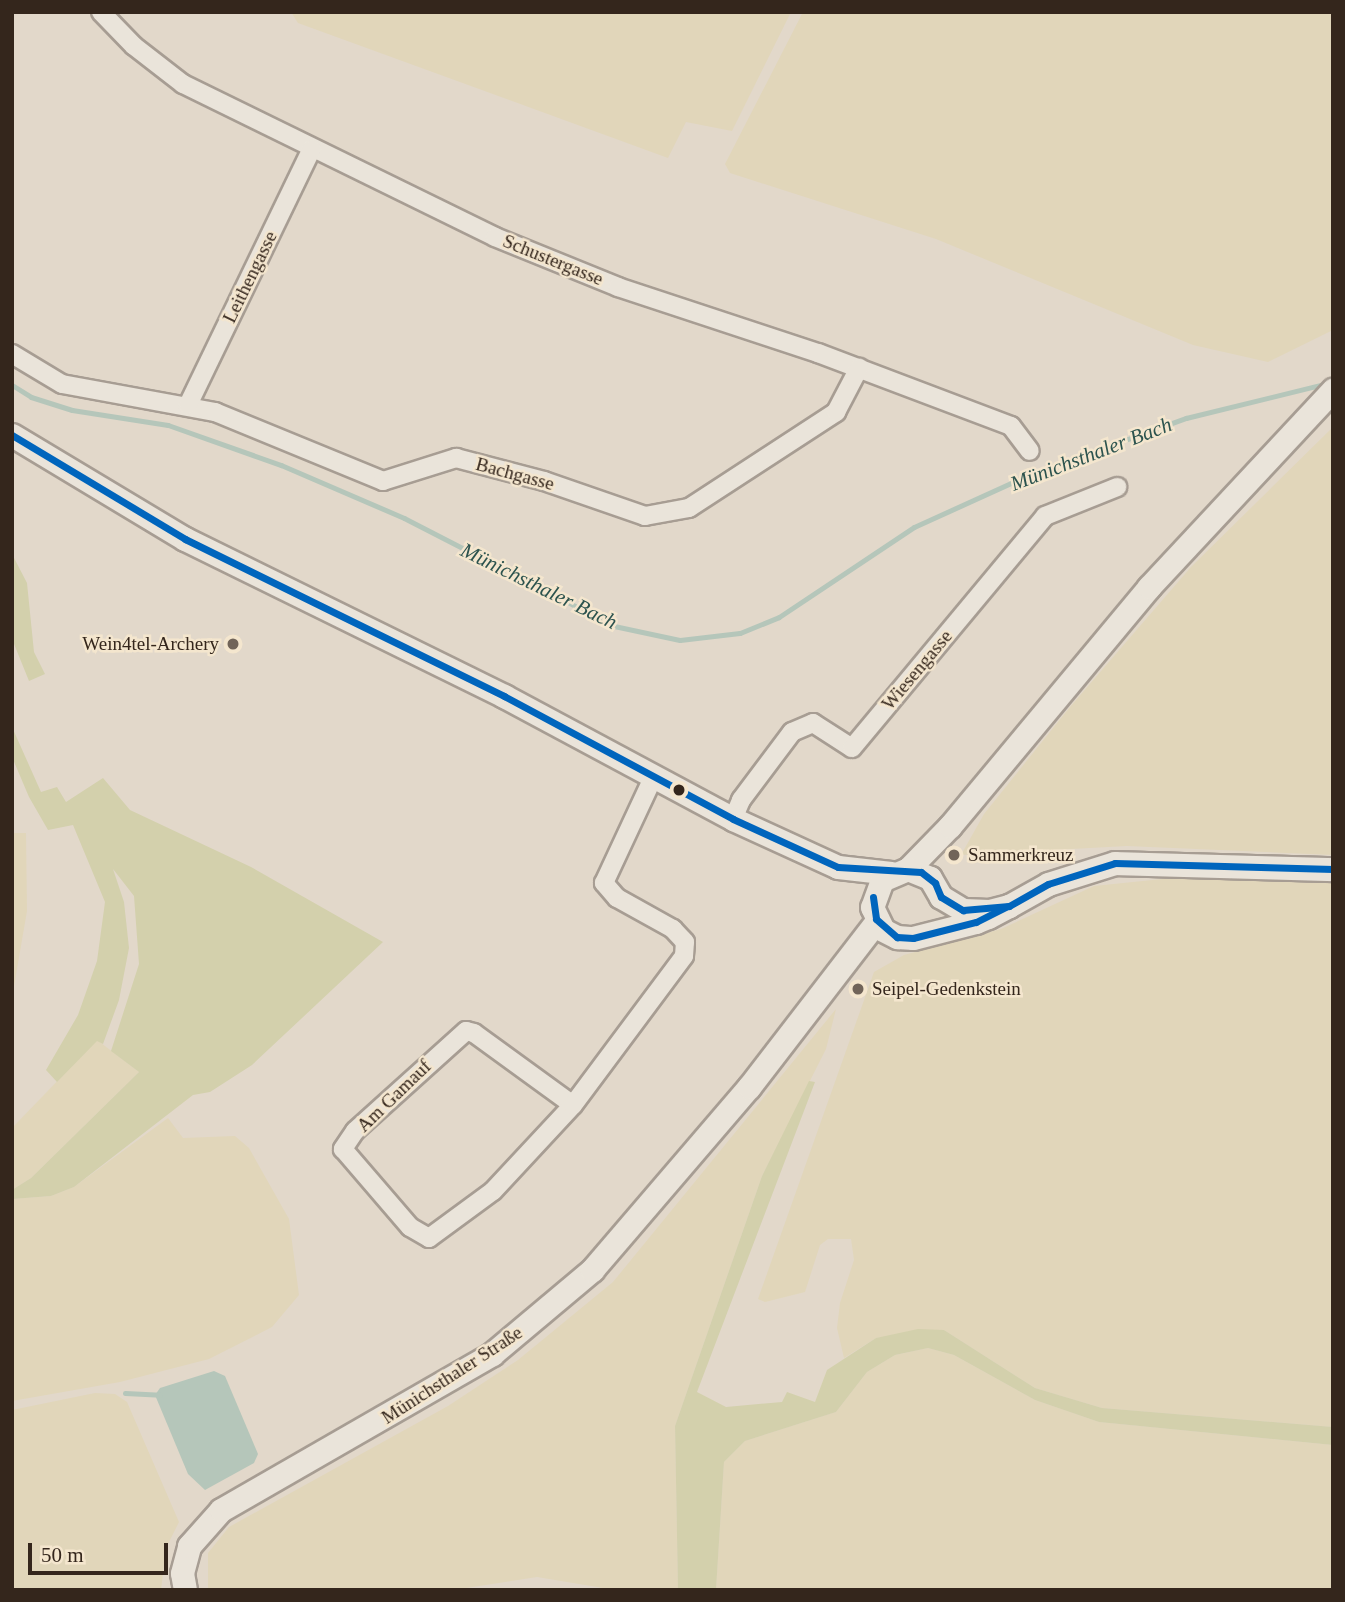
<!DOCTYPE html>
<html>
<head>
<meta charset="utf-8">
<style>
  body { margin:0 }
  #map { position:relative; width:1345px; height:1602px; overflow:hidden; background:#e2d8ca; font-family:Georgia,serif }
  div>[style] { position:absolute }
  .farmland>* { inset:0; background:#e1d6ba }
  .green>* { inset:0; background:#d3d0ac }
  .water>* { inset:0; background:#b5c6ba }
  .stream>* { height:5px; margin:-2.5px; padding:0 2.5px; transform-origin:2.5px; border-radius:2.5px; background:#b5c6ba }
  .roads { filter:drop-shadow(2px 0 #a79d93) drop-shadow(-2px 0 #a79d93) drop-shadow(0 2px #a79d93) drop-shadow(0 -2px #a79d93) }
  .minor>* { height:18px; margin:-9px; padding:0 9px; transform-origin:9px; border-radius:9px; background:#eae4da }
  .tertiary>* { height:23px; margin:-11.5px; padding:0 11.5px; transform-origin:11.5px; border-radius:11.5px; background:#eae4da }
  .bus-1>* { height:7px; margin:-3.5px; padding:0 3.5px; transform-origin:3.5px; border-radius:3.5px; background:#0065bd }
  .dots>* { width:19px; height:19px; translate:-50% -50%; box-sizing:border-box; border:4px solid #f4e6ce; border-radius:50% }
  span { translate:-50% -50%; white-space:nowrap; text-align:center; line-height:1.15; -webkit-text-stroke:5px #f4e6ce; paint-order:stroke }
  .street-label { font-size:19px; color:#34261c }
  .poi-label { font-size:19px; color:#34261c }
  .right { translate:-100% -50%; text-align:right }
  .left { translate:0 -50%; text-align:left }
  .water-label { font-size:21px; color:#2c534e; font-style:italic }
  .frame { position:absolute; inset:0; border:14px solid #34261c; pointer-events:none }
  .scale { position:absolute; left:28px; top:1543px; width:140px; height:32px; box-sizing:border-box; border:4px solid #34261c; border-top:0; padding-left:9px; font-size:21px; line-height:24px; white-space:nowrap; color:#34261c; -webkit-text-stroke:5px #f4e6ce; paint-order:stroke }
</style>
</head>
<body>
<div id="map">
  <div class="farmland">
    <div style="clip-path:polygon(291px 12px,791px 12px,732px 131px,686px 122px,668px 158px,298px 23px)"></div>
    <div style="clip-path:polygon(803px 12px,1333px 12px,1333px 330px,1268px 362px,1193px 345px,936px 239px,730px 173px,725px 164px)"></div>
    <div style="clip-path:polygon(1333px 427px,1333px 855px,1127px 846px,961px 855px,984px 814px,1070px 707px,1191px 567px)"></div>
    <div style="clip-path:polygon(12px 833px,26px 833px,27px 911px,12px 998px)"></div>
    <div style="clip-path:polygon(1172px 878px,1333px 883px,1333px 1427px,1102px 1408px,1035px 1388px,944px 1330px,876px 1338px,844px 1358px,837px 1328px,840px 1303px,854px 1260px,851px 1239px,828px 1239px,820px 1245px,805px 1292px,765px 1302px,758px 1299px,874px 972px,904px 955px,1001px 929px,1094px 886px)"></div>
    <div style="clip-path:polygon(836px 1009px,826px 1049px,762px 1176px,675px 1426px,678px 1590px,615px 1590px,537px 1577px,453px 1590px,208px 1590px,208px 1553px,229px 1527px,448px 1406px,518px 1360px,613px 1282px)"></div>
    <div style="clip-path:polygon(97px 1040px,139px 1072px,31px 1178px,12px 1190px,12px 1128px)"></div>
    <div style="clip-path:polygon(168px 1118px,183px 1138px,235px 1136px,249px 1148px,289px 1219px,299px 1295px,272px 1327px,209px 1359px,120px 1382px,12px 1401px,12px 1199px,51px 1196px,74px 1187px)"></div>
    <div style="clip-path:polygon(928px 1348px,954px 1355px,1035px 1400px,1099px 1422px,1333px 1445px,1333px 1590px,716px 1590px,724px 1462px,745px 1441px,836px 1412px,867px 1372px,895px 1355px)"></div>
    <div style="clip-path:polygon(95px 1393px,115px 1394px,127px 1402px,179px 1522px,166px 1548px,161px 1590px,12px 1590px,12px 1410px)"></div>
  </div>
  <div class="green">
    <div style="clip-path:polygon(12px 554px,27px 583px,34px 652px,45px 674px,29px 681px,12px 639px)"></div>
    <div style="clip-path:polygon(12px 727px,41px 792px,57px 787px,66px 802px,103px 778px,130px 810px,251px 867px,383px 942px,252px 1065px,210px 1092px,193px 1095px,74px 1187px,51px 1196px,12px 1199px,12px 1190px,31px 1178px,139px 1072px,111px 1051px,139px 964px,134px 896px,113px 869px,124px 902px,129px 948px,119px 1000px,103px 1044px,97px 1041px,57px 1082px,46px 1070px,78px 1015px,97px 961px,105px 902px,73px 825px,48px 830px,29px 797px,12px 757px)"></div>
    <div style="clip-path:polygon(809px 1081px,815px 1082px,697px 1392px,726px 1407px,782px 1402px,787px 1392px,815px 1402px,827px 1370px,876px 1338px,918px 1329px,944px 1330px,1035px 1388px,1102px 1408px,1333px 1427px,1333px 1445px,1099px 1422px,1035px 1400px,954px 1355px,928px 1348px,895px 1355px,867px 1372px,836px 1412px,745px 1441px,724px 1462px,716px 1590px,678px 1590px,675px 1426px,762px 1176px)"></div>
  </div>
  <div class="water">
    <div style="clip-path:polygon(214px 1371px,225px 1376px,258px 1454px,254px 1463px,205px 1490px,188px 1474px,155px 1395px,160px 1388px)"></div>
  </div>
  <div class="stream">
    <div style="left:12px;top:385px;width:22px;rotate:32deg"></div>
    <div style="left:31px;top:397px;width:43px;rotate:17.6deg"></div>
    <div style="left:72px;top:410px;width:97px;rotate:8.9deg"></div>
    <div style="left:168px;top:425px;width:120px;rotate:19.5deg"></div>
    <div style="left:281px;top:465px;width:134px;rotate:23.3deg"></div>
    <div style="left:404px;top:518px;width:236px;rotate:27.2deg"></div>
    <div style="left:614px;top:626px;width:67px;rotate:12deg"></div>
    <div style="left:680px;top:640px;width:60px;rotate:-6.7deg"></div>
    <div style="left:740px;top:633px;width:42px;rotate:-22.3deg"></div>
    <div style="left:779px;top:617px;width:162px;rotate:-33.7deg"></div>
    <div style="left:914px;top:527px;width:128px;rotate:-24.4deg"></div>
    <div style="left:1031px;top:474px;width:165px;rotate:-19.9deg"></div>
    <div style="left:1186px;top:418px;width:146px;rotate:-13.8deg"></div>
    <div style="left:125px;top:1393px;width:35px;rotate:3deg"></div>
  </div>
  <div class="roads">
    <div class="minor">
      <div style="left:101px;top:12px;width:47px;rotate:45.9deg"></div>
      <div style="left:134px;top:46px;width:62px;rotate:37.8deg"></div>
      <div style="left:183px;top:84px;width:347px;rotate:26.1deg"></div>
      <div style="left:495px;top:237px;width:133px;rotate:22.1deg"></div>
      <div style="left:618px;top:287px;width:211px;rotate:18.3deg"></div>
      <div style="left:818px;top:353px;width:206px;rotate:20.7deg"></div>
      <div style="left:1011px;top:426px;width:31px;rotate:53deg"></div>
      <div style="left:12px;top:354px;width:58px;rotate:31deg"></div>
      <div style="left:62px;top:384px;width:156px;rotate:10.4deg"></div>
      <div style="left:215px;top:412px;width:182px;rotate:22.3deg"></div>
      <div style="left:383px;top:481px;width:77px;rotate:-17.5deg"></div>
      <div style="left:456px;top:458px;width:91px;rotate:14.6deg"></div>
      <div style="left:544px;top:481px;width:107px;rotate:19.1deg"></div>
      <div style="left:645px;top:516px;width:45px;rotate:-10.3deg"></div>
      <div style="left:689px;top:508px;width:176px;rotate:-33.1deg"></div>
      <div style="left:836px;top:412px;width:50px;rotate:-62.4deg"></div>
      <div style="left:188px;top:405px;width:284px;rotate:-64.2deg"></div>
      <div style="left:733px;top:819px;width:21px;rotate:-67deg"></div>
      <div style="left:741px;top:800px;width:85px;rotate:-53.1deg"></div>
      <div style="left:792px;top:732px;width:23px;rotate:-23deg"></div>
      <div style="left:813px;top:723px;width:46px;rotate:32.7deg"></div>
      <div style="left:852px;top:748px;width:302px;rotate:-50.2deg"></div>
      <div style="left:1045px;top:516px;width:78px;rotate:-21.9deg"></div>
      <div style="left:573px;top:1105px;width:122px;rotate:-144deg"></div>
      <div style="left:474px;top:1033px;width:8px;rotate:-166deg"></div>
      <div style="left:466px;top:1031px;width:149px;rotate:138deg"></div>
      <div style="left:355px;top:1131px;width:22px;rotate:124deg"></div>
      <div style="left:343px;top:1149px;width:103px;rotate:49.3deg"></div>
      <div style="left:410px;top:1227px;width:22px;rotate:30deg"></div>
      <div style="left:429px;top:1238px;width:79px;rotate:-36.3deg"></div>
      <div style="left:493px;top:1191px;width:117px;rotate:-47.1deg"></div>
      <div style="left:573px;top:1105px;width:186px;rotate:-53.3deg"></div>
      <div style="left:684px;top:956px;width:14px;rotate:-86deg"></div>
      <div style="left:685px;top:942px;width:18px;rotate:-133deg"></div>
      <div style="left:673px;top:929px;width:64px;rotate:-151deg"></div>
      <div style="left:617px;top:898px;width:20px;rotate:-131deg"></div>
      <div style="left:604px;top:883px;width:116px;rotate:-65deg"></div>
    </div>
    <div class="tertiary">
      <div style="left:12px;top:435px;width:202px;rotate:31deg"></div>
      <div style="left:185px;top:539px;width:356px;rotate:26.2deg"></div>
      <div style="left:504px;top:696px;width:260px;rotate:28.2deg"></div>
      <div style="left:733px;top:819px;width:115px;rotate:24.6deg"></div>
      <div style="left:838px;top:867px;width:53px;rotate:6.5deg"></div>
      <div style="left:908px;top:869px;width:60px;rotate:-45.7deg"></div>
      <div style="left:950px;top:826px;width:311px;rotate:-50.2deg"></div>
      <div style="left:1149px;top:587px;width:270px;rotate:-47deg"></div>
      <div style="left:1009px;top:906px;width:21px;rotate:166deg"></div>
      <div style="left:989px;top:911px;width:26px;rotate:-178deg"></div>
      <div style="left:963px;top:910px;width:26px;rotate:-149deg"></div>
      <div style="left:941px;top:897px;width:22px;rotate:-120deg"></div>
      <div style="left:930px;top:878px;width:24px;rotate:-158deg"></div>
      <div style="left:908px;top:869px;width:28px;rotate:157deg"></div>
      <div style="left:882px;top:880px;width:29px;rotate:110deg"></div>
      <div style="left:872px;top:907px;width:25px;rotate:64deg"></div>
      <div style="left:883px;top:930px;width:16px;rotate:27deg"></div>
      <div style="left:897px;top:937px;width:16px;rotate:4deg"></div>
      <div style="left:913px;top:938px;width:65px;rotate:-14.3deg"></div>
      <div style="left:976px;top:922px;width:13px;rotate:-23deg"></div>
      <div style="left:988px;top:917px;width:24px;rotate:-28deg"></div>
      <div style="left:1009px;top:906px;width:45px;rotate:-29.4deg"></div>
      <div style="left:1048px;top:884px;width:70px;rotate:-17.4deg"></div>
      <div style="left:1115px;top:863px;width:218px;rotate:1.6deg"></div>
      <div style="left:185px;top:1590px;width:17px;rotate:-100deg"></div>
      <div style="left:182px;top:1573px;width:28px;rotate:-75deg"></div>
      <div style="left:189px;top:1546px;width:48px;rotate:-48.4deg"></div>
      <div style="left:221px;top:1510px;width:313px;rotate:-29.9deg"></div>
      <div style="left:492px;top:1354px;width:131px;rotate:-40deg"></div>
      <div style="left:592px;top:1270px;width:241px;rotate:-49.4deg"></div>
      <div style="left:749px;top:1087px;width:210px;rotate:-52.4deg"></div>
    </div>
  </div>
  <div class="bus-1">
    <div style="left:12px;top:435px;width:202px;rotate:31deg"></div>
    <div style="left:185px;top:539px;width:356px;rotate:26.2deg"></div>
    <div style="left:504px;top:696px;width:260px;rotate:28.2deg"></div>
    <div style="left:733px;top:819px;width:115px;rotate:24.6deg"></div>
    <div style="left:838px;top:867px;width:83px;rotate:3.4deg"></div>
    <div style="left:921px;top:872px;width:18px;rotate:38deg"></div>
    <div style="left:935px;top:883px;width:15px;rotate:67deg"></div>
    <div style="left:941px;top:897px;width:26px;rotate:31deg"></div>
    <div style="left:963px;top:910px;width:46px;rotate:-5deg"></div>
    <div style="left:1009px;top:906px;width:45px;rotate:-29.4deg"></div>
    <div style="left:1048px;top:884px;width:70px;rotate:-17.4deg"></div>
    <div style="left:1115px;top:863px;width:218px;rotate:1.6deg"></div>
    <div style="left:873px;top:897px;width:22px;rotate:82deg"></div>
    <div style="left:876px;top:919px;width:28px;rotate:41deg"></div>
    <div style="left:897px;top:937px;width:16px;rotate:4deg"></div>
    <div style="left:913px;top:938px;width:65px;rotate:-14.3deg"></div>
    <div style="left:976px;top:922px;width:34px;rotate:-27deg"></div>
  </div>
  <div class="dots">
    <div style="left:233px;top:644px;background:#716459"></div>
    <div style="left:679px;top:790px;background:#34261c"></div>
    <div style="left:954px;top:855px;background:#716459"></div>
    <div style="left:858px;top:989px;background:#716459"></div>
  </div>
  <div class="street-label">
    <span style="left:553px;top:260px;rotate:22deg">Schustergasse</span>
    <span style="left:250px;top:277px;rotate:-64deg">Leithengasse</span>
    <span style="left:515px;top:474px;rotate:15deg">Bachgasse</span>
    <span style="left:917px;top:670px;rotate:-50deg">Wiesengasse</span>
    <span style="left:394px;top:1096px;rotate:-44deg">Am Gamauf</span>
    <span style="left:452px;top:1375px;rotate:-33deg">Münichsthaler Straße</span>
  </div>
  <div class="poi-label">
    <span class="right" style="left:219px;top:644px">Wein4tel-Archery</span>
    <span class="left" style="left:968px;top:855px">Sammerkreuz</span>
    <span class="left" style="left:872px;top:989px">Seipel-Gedenkstein</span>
  </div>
  <div class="water-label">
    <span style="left:1091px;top:454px;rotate:-21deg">Münichsthaler Bach</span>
    <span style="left:539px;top:586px;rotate:26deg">Münichsthaler Bach</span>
  </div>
  <div class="frame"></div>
  <div class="scale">50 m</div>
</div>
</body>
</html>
